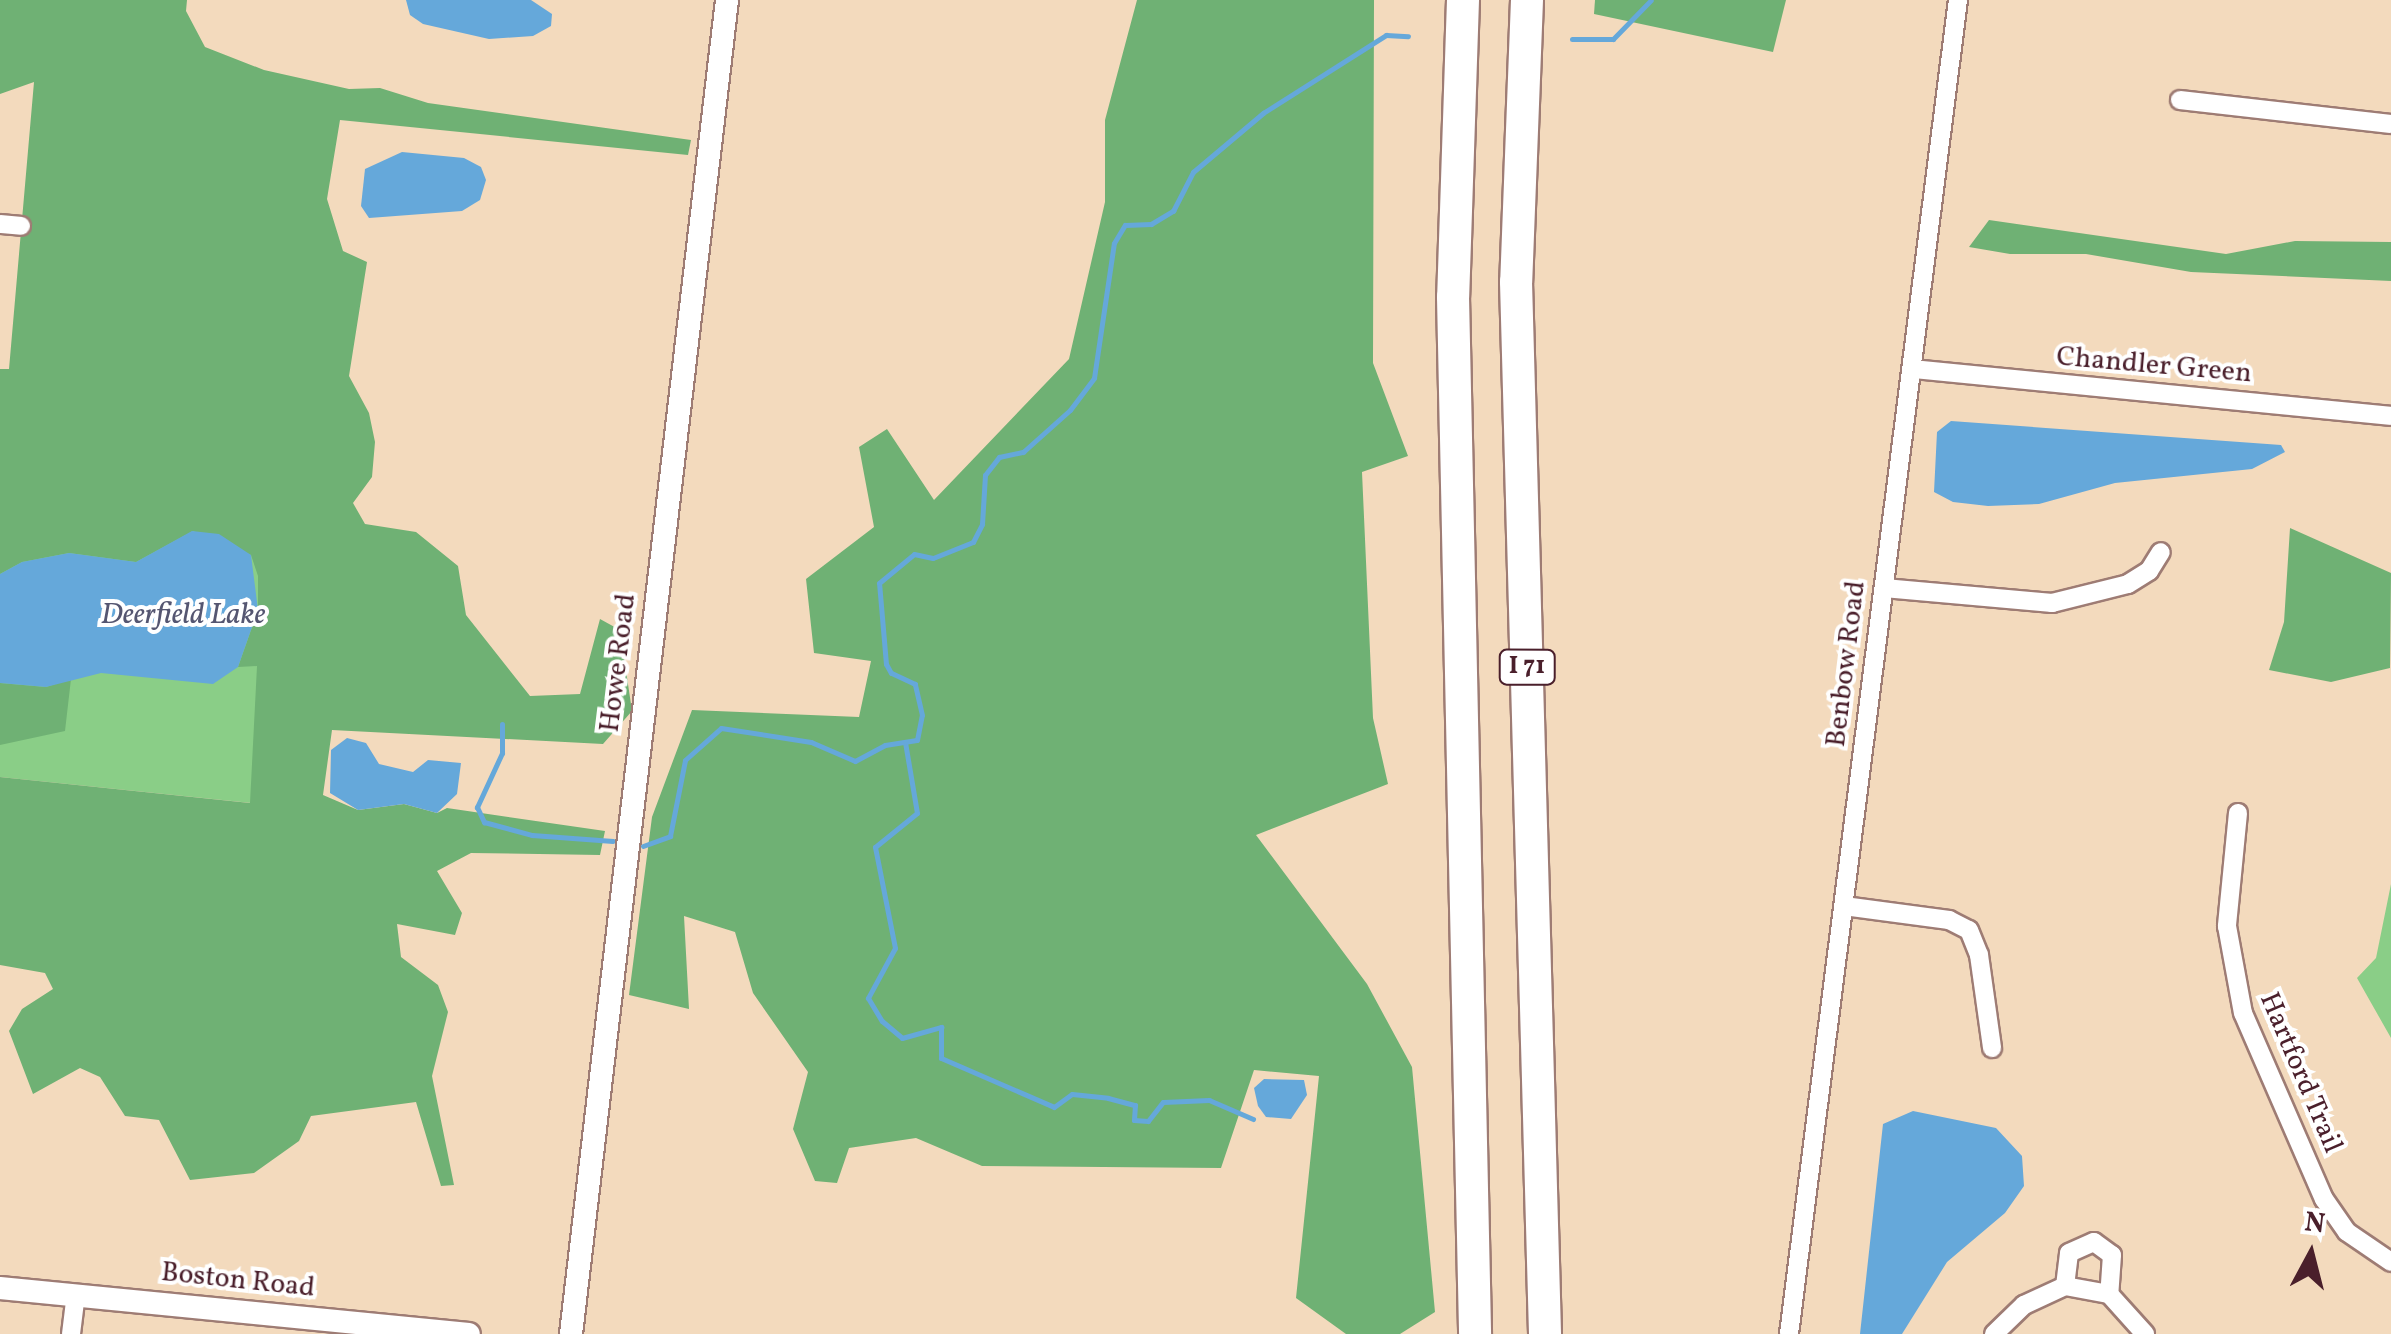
<!DOCTYPE html>
<html>
<head>
<meta charset="utf-8">
<style>
  body { margin:0 }
  #map { position:relative; width:2391px; height:1334px; overflow:hidden; background:#f3dabd; font-family:Vollkorn,serif }
  div>[style] { position:absolute }
  .green>* { inset:0; background:#8ace87 }
  .forest>* { inset:0; background:#6fb174 }
  .water>* { inset:0; background:#65a8da }
  .stream>* { height:5px; margin:-2.5px; padding:0 2.5px; transform-origin:2.5px; border-radius:2.5px; background:#65a8da }
  .roads { filter:drop-shadow(2px 0 #9e7c74) drop-shadow(-2px 0 #9e7c74) drop-shadow(0 2px #9e7c74) drop-shadow(0 -2px #9e7c74) }
  .minor>* { height:18px; margin:-9px; padding:0 9px; transform-origin:9px; border-radius:9px; background:#fff }
  .tertiary>* { height:22px; margin:-11px; padding:0 11px; transform-origin:11px; border-radius:11px; background:#fff }
  .motorway>* { height:32px; margin:-16px; padding:0 16px; transform-origin:16px; border-radius:16px; background:#fff }
  span { translate:-50% -50%; white-space:nowrap; text-align:center; line-height:1.15; -webkit-text-stroke:8px #fff; paint-order:stroke }
  .shield-label span { padding:2px 8px; background:#fff; border:2px solid; border-radius:8px; -webkit-text-stroke-width:0 }
  .shield-label { font-size:25px; color:#4a1f2b; font-weight:700 }
  .street-label { font-size:28px; color:#4a1f2b }
  .water-label { font-size:30px; color:#555671; font-style:italic }
  .north { position:absolute; left:2261px; top:1204px; width:100px; height:100px; -webkit-text-stroke:8px #fff; paint-order:stroke; rotate:7deg; font-size:28px; font-weight:700; line-height:40px; text-align:center; color:#4a1f2b }
  .north::after { content:''; display:block; margin:auto; width:35px; height:45px; background:#4a1f2b; clip-path:polygon(50% 0,100% 100%,50% 72%,0 100%) }
</style>
</head>
<body>
<div id="map">
  <div class="green">
    <div style="clip-path:polygon(0 369px,324px 412px,299px 808px,0 777px)"></div>
    <div style="clip-path:polygon(2391px 884px,2391px 1038px,2357px 978px,2376px 958px)"></div>
  </div>
  <div class="forest">
    <div style="clip-path:polygon(0 0,187px 0,186px 11px,205px 47px,264px 70px,349px 89px,380px 88px,428px 103px,691px 140px,688px 155px,340px 120px,327px 199px,343px 251px,367px 262px,349px 376px,369px 413px,375px 442px,372px 477px,353px 503px,365px 524px,416px 532px,458px 566px,466px 615px,530px 696px,580px 694px,600px 619px,620px 630px,632px 711px,603px 744px,332px 730px,323px 795px,358px 810px,404px 804px,437px 813px,447px 808px,605px 831px,600px 855px,471px 853px,437px 871px,462px 913px,455px 935px,397px 924px,401px 957px,438px 985px,448px 1012px,432px 1076px,454px 1185px,441px 1186px,416px 1102px,311px 1116px,299px 1141px,254px 1173px,190px 1180px,159px 1120px,125px 1116px,100px 1077px,80px 1068px,33px 1094px,9px 1031px,22px 1009px,53px 989px,45px 973px,0 965px,0 777px,250px 803px,257px 666px,238px 667px,258px 610px,258px 576px,251px 555px,193px 531px,136px 562px,69px 553px,22px 562px,0 574px,0 369px,9px 369px,34px 82px,0 94px)"></div>
    <div style="clip-path:polygon(1137px 0,1374px 0,1373px 363px,1408px 456px,1362px 472px,1373px 718px,1388px 784px,1256px 835px,1367px 984px,1412px 1067px,1435px 1312px,1400px 1334px,1346px 1334px,1296px 1298px,1319px 1076px,1254px 1070px,1221px 1168px,982px 1166px,916px 1138px,849px 1148px,837px 1183px,815px 1181px,793px 1129px,808px 1072px,753px 993px,735px 932px,684px 916px,689px 1009px,629px 995px,652px 817px,692px 710px,859px 717px,871px 661px,814px 653px,806px 579px,874px 527px,859px 447px,887px 429px,934px 500px,1069px 359px,1105px 202px,1105px 120px)"></div>
    <div style="clip-path:polygon(1595px 0,1786px 0,1773px 52px,1594px 14px)"></div>
    <div style="clip-path:polygon(1989px 220px,2226px 254px,2295px 241px,2391px 242px,2391px 281px,2191px 272px,2086px 254px,2010px 254px,1969px 247px)"></div>
    <div style="clip-path:polygon(2290px 528px,2391px 573px,2390px 668px,2331px 682px,2269px 670px,2284px 622px)"></div>
    <div style="clip-path:polygon(71px 679px,65px 731px,0 745px,0 683px,46px 687px)"></div>
  </div>
  <div class="water">
    <div style="clip-path:polygon(406px 0,531px 0,552px 14px,551px 26px,533px 36px,489px 39px,423px 24px,410px 15px)"></div>
    <div style="clip-path:polygon(402px 152px,464px 158px,481px 167px,486px 180px,480px 200px,462px 211px,369px 218px,361px 206px,365px 169px)"></div>
    <div style="clip-path:polygon(1951px 421px,2281px 445px,2285px 452px,2252px 469px,2115px 483px,2039px 504px,1988px 506px,1953px 502px,1934px 492px,1937px 432px)"></div>
    <div style="clip-path:polygon(192px 531px,219px 534px,251px 555px,258px 610px,238px 667px,213px 684px,101px 673px,46px 687px,0 683px,0 574px,22px 562px,69px 553px,136px 562px)"></div>
    <div style="clip-path:polygon(347px 738px,366px 743px,379px 764px,413px 772px,428px 760px,461px 763px,457px 794px,437px 813px,404px 804px,358px 810px,330px 793px,331px 750px)"></div>
    <div style="clip-path:polygon(1264px 1079px,1304px 1080px,1307px 1095px,1291px 1119px,1266px 1117px,1258px 1106px,1254px 1088px)"></div>
    <div style="clip-path:polygon(1913px 1111px,1996px 1128px,2022px 1156px,2024px 1186px,2005px 1213px,1947px 1262px,1902px 1334px,1860px 1334px,1883px 1124px)"></div>
  </div>
  <div class="stream">
    <div style="left:1572px;top:39px;width:41px"></div>
    <div style="left:1613px;top:39px;width:54px;rotate:-45.7deg"></div>
    <div style="left:502px;top:724px;width:29px;rotate:90deg"></div>
    <div style="left:502px;top:753px;width:60px;rotate:114.8deg"></div>
    <div style="left:477px;top:807px;width:17px;rotate:65deg"></div>
    <div style="left:484px;top:822px;width:50px;rotate:15.2deg"></div>
    <div style="left:532px;top:835px;width:81px;rotate:4.2deg"></div>
    <div style="left:905px;top:742px;width:72px;rotate:80.4deg"></div>
    <div style="left:917px;top:813px;width:54px;rotate:141deg"></div>
    <div style="left:875px;top:847px;width:103px;rotate:78.8deg"></div>
    <div style="left:895px;top:948px;width:57px;rotate:118.4deg"></div>
    <div style="left:868px;top:998px;width:27px;rotate:59deg"></div>
    <div style="left:882px;top:1021px;width:26px;rotate:40deg"></div>
    <div style="left:902px;top:1038px;width:41px;rotate:-15.8deg"></div>
    <div style="left:941px;top:1027px;width:31px;rotate:90deg"></div>
    <div style="left:941px;top:1058px;width:123px;rotate:23.4deg"></div>
    <div style="left:1054px;top:1107px;width:22px;rotate:-36deg"></div>
    <div style="left:1072px;top:1094px;width:36px;rotate:6deg"></div>
    <div style="left:1108px;top:1098px;width:28px;rotate:15deg"></div>
    <div style="left:1135px;top:1105px;width:15px;rotate:94deg"></div>
    <div style="left:1134px;top:1120px;width:14px;rotate:4deg"></div>
    <div style="left:1148px;top:1121px;width:24px;rotate:-52deg"></div>
    <div style="left:1163px;top:1102px;width:46px;rotate:-2.5deg"></div>
    <div style="left:1209px;top:1100px;width:48px;rotate:23.4deg"></div>
    <div style="left:643px;top:846px;width:29px;rotate:-20deg"></div>
    <div style="left:670px;top:836px;width:77px;rotate:-78.8deg"></div>
    <div style="left:685px;top:760px;width:48px;rotate:-41.6deg"></div>
    <div style="left:721px;top:728px;width:91px;rotate:8.8deg"></div>
    <div style="left:811px;top:742px;width:48px;rotate:23.4deg"></div>
    <div style="left:855px;top:761px;width:34px;rotate:-28deg"></div>
    <div style="left:885px;top:745px;width:32px;rotate:-9deg"></div>
    <div style="left:917px;top:740px;width:25px;rotate:-79deg"></div>
    <div style="left:922px;top:715px;width:32px;rotate:-103deg"></div>
    <div style="left:915px;top:684px;width:26px;rotate:-155deg"></div>
    <div style="left:891px;top:673px;width:10px;rotate:-119deg"></div>
    <div style="left:886px;top:664px;width:81px;rotate:-94.9deg"></div>
    <div style="left:879px;top:583px;width:45px;rotate:-39.6deg"></div>
    <div style="left:914px;top:554px;width:19px;rotate:12deg"></div>
    <div style="left:933px;top:558px;width:43px;rotate:-21.8deg"></div>
    <div style="left:973px;top:542px;width:20px;rotate:-63deg"></div>
    <div style="left:982px;top:524px;width:49px;rotate:-86.5deg"></div>
    <div style="left:985px;top:475px;width:23px;rotate:-52deg"></div>
    <div style="left:999px;top:457px;width:25px;rotate:-12deg"></div>
    <div style="left:1023px;top:452px;width:63px;rotate:-41.8deg"></div>
    <div style="left:1070px;top:410px;width:40px;rotate:-53deg"></div>
    <div style="left:1094px;top:378px;width:136px;rotate:-81.6deg"></div>
    <div style="left:1114px;top:243px;width:21px;rotate:-59deg"></div>
    <div style="left:1125px;top:225px;width:26px;rotate:-2deg"></div>
    <div style="left:1151px;top:224px;width:26px;rotate:-31deg"></div>
    <div style="left:1173px;top:211px;width:44px;rotate:-62.9deg"></div>
    <div style="left:1193px;top:172px;width:92px;rotate:-40.1deg"></div>
    <div style="left:1263px;top:113px;width:146px;rotate:-32.4deg"></div>
    <div style="left:1386px;top:35px;width:22px;rotate:3deg"></div>
  </div>
  <div class="roads">
    <div class="minor">
      <div style="left:2180px;top:100px;width:212px;rotate:6.5deg"></div>
      <div style="left:0;top:224px;width:21px;rotate:5deg"></div>
      <div style="left:1913px;top:369px;width:480px;rotate:5.6deg"></div>
      <div style="left:1884px;top:588px;width:169px;rotate:5.1deg"></div>
      <div style="left:2052px;top:603px;width:78px;rotate:-14deg"></div>
      <div style="left:2128px;top:584px;width:25px;rotate:-32deg"></div>
      <div style="left:2149px;top:571px;width:22px;rotate:-58deg"></div>
      <div style="left:2238px;top:813px;width:114px;rotate:95.6deg"></div>
      <div style="left:2227px;top:926px;width:88px;rotate:79.6deg"></div>
      <div style="left:2243px;top:1013px;width:203px;rotate:66.5deg"></div>
      <div style="left:2324px;top:1199px;width:40px;rotate:55.1deg"></div>
      <div style="left:2347px;top:1232px;width:53px;rotate:34.3deg"></div>
      <div style="left:1844px;top:906px;width:106px;rotate:7.6deg"></div>
      <div style="left:1949px;top:920px;width:22px;rotate:27deg"></div>
      <div style="left:1969px;top:930px;width:27px;rotate:68deg"></div>
      <div style="left:1979px;top:955px;width:94px;rotate:82deg"></div>
      <div style="left:2065px;top:1286px;width:33px;rotate:-83deg"></div>
      <div style="left:2069px;top:1253px;width:27px;rotate:-24deg"></div>
      <div style="left:2094px;top:1242px;width:22px;rotate:36deg"></div>
      <div style="left:2112px;top:1255px;width:39px;rotate:94deg"></div>
      <div style="left:71px;top:1334px;width:39px;rotate:-83deg"></div>
      <div style="left:1789px;top:1334px;width:1345px;rotate:-82.78deg"></div>
      <div style="left:1994px;top:1334px;width:42px;rotate:-44deg"></div>
      <div style="left:2024px;top:1305px;width:45px;rotate:-24.9deg"></div>
      <div style="left:2065px;top:1286px;width:45px;rotate:10.3deg"></div>
      <div style="left:2109px;top:1294px;width:54px;rotate:48deg"></div>
    </div>
    <div class="tertiary">
      <div style="left:0;top:1288px;width:471px;rotate:5.6deg"></div>
      <div style="left:571px;top:1334px;width:1343px;rotate:-83.33deg"></div>
    </div>
    <div class="motorway">
      <div style="left:1463px;top:0;width:297px;rotate:91.9deg"></div>
      <div style="left:1453px;top:297px;width:1037px;rotate:88.78deg"></div>
      <div style="left:1527px;top:0;width:282px;rotate:92.2deg"></div>
      <div style="left:1516px;top:282px;width:1052px;rotate:88.42deg"></div>
    </div>
  </div>
  <div class="shield-label">
    <span style="left:1527px;top:667px">I 71</span>
  </div>
  <div class="street-label">
    <span style="left:2154px;top:366px;rotate:5deg">Chandler Green</span>
    <span style="left:619px;top:663px;rotate:-83deg">Howe Road</span>
    <span style="left:1847px;top:664px;rotate:-83deg">Benbow Road</span>
    <span style="left:2300px;top:1073px;rotate:67deg">Hartford Trail</span>
    <span style="left:238px;top:1281px;rotate:6deg">Boston Road</span>
  </div>
  <div class="water-label">
    <span style="left:183px;top:615px">Deerfield Lake</span>
  </div>
  <div class="north">N</div>
</div>
</body>
</html>
